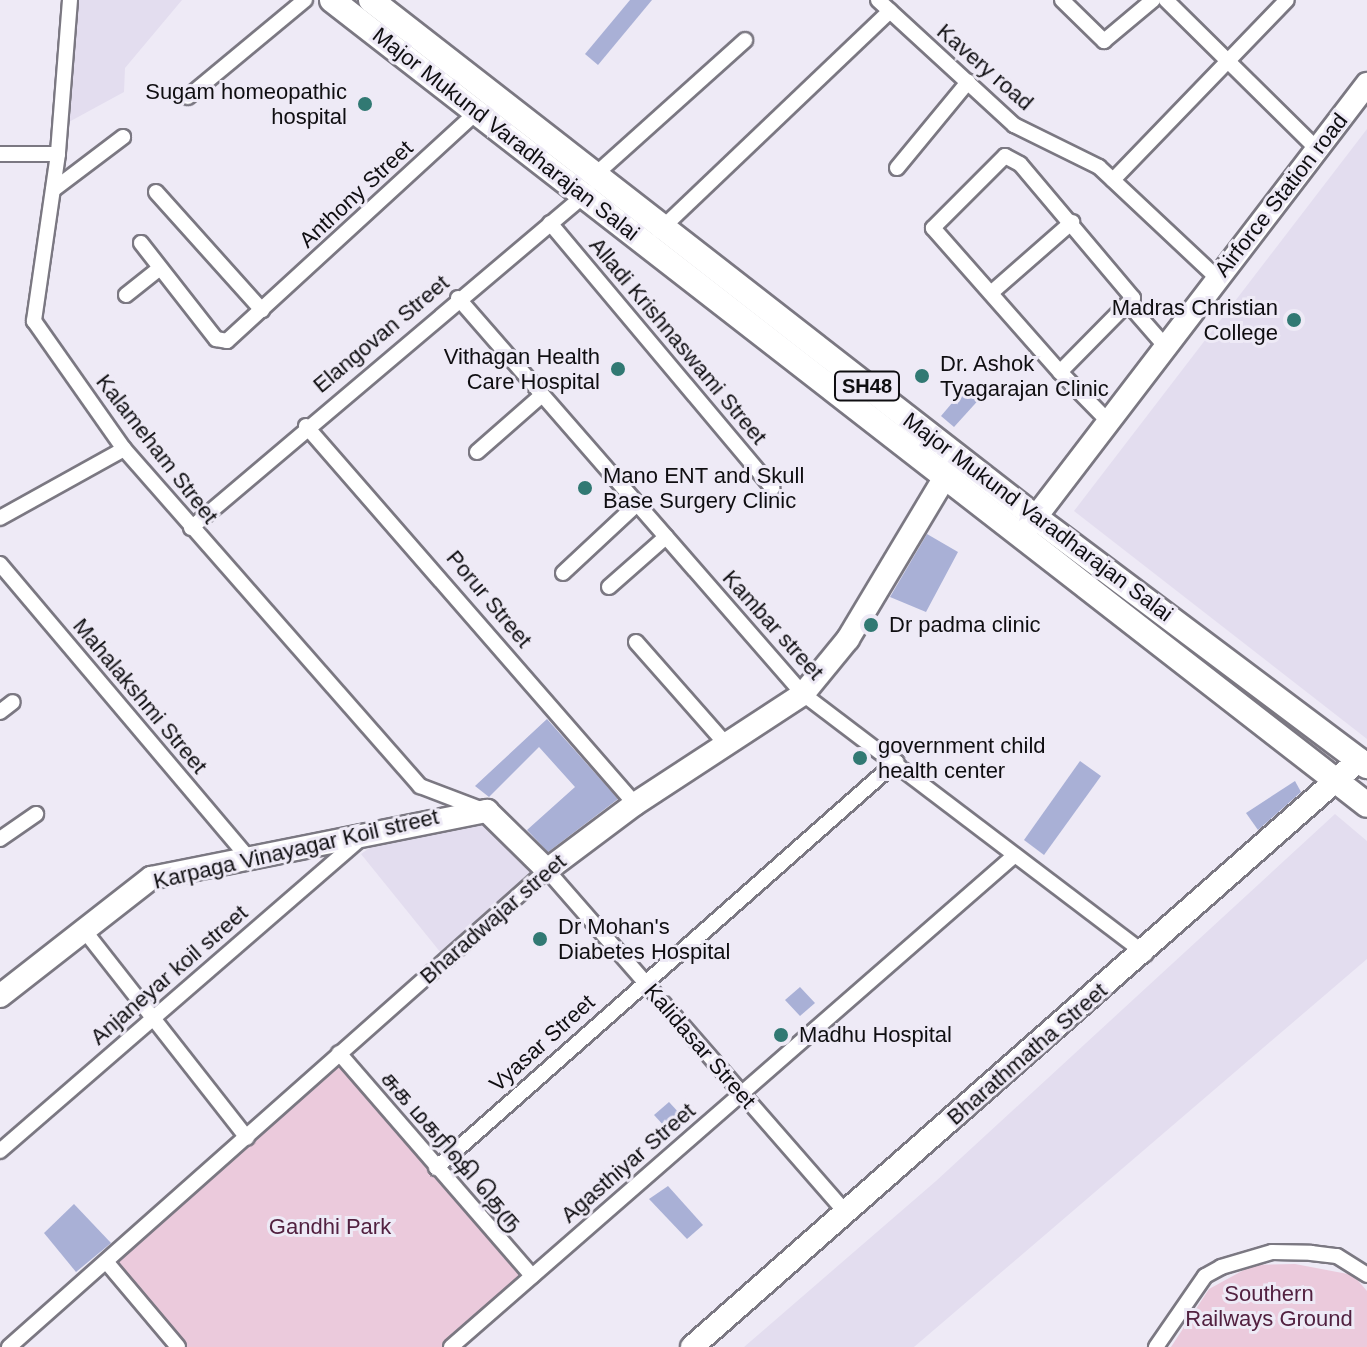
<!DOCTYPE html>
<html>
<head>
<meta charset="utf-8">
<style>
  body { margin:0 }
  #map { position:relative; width:1367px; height:1347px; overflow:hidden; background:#eeeaf6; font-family:Helvetica,"Noto Sans Tamil",sans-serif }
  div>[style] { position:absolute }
  .built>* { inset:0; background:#e3ddef }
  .green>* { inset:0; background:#ebcadc }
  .building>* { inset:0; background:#a9b0d6 }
  .roads { filter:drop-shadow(2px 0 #7b7882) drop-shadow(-2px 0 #7b7882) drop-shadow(0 2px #7b7882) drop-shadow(0 -2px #7b7882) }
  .street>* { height:14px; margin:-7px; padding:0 7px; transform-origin:7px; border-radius:7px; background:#fff }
  .secondary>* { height:22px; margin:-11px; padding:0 11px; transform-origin:11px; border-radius:11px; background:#fff }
  .primary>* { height:24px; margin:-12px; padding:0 12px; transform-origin:12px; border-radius:12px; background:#fff }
  .dots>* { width:22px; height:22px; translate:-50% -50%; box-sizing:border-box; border:4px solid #eeeaf6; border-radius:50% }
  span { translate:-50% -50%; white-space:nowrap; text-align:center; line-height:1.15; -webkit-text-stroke:6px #eeeaf6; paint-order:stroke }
  .shield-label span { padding:2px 6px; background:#eeeaf6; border:2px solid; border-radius:6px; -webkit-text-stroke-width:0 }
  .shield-label { font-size:20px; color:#0f0e11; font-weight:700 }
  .street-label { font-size:22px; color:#0f0e11 }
  .poi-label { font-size:22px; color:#0f0e11 }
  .right { translate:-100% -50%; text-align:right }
  .left { translate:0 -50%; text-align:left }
  .park-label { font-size:22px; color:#522140 }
</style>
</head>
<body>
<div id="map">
  <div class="built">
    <div style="clip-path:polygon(77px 0,182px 0,125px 68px,124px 92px,67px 123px)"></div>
    <div style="clip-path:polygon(1367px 129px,1367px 739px,1074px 511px)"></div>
    <div style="clip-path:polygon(1335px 814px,1367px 841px,1367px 959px,914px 1347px,744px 1347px,936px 1181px)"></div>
    <div style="clip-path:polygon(487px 815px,531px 873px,441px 953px,361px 854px,378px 842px)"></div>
  </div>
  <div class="green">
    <div style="clip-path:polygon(339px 1053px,532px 1276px,451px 1347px,182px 1347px,111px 1268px)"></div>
    <div style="clip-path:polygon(1295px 1264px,1353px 1275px,1367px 1291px,1367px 1347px,1171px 1347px,1209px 1289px,1253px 1265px)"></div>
  </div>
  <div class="building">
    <div style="clip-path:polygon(630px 0,652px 0,598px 65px,585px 54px)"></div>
    <div style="clip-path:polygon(969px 383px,983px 395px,954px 427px,941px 416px)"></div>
    <div style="clip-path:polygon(927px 534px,958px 552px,926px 612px,890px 597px)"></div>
    <div style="clip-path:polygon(547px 719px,618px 799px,548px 852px,527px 830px,575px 787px,539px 747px,489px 797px,475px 786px)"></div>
    <div style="clip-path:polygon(1080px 761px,1101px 776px,1044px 855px,1024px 840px)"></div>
    <div style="clip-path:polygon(1295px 781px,1301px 792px,1258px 830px,1246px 813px)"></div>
    <div style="clip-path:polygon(800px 987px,815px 1003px,800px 1016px,785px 1000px)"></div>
    <div style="clip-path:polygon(669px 1102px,681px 1115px,666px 1128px,654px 1115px)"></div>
    <div style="clip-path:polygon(668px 1186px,703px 1225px,687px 1239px,649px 1199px)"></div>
    <div style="clip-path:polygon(74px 1204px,111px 1243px,76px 1272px,44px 1233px)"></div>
  </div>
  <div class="roads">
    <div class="street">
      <div style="left:70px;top:0;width:154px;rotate:94.5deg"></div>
      <div style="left:58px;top:154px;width:169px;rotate:98.2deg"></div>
      <div style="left:34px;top:321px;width:156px;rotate:54.9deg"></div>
      <div style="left:124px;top:449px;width:449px;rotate:48.7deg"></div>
      <div style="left:420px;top:786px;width:67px;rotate:20.9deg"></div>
      <div style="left:878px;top:0;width:185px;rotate:42.6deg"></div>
      <div style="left:1014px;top:125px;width:95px;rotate:26.3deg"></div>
      <div style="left:1099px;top:167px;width:162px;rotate:43.2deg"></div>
      <div style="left:1062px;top:0;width:59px;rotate:44.3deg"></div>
      <div style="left:1104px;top:41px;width:64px;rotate:-39.9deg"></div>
      <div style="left:1166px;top:0;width:211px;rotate:44.6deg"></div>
      <div style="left:188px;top:97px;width:152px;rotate:-39.7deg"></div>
      <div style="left:0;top:154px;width:58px"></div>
      <div style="left:897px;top:168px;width:112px;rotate:-50.5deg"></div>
      <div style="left:597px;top:173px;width:199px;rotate:-41.9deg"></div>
      <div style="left:1113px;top:180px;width:250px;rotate:-46deg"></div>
      <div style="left:53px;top:190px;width:88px;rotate:-37.1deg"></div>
      <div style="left:156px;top:192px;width:159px;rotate:48.1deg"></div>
      <div style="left:550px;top:223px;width:346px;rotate:50deg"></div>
      <div style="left:659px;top:231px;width:319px;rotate:-43.6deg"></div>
      <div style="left:141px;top:243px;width:122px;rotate:52deg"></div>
      <div style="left:216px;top:339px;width:11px;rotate:10deg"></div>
      <div style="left:227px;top:341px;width:342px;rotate:-42.5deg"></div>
      <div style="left:991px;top:293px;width:108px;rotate:-41.2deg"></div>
      <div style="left:126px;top:295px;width:43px;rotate:-38.5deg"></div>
      <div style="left:458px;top:298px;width:525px;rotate:48.94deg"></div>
      <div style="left:803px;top:694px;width:430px;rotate:37.2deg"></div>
      <div style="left:1131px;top:307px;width:52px;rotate:48.9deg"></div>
      <div style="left:1060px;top:372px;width:104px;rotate:-45.4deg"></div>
      <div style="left:1133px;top:298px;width:175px;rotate:-130.1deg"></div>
      <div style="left:1020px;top:164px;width:17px;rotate:-152deg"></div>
      <div style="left:1005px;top:156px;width:102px;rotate:135deg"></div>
      <div style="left:933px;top:228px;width:192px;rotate:48.6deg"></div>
      <div style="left:1060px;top:372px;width:69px;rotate:45.6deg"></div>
      <div style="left:306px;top:426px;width:501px;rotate:48.96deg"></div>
      <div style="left:477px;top:452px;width:86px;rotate:-41.2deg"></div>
      <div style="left:0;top:518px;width:142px;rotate:-29.1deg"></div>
      <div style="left:191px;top:528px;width:520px;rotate:-40.24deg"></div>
      <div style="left:0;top:564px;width:382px;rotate:49.8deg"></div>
      <div style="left:563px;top:573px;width:101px;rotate:-43deg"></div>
      <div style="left:609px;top:587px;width:76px;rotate:-41.3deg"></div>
      <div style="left:636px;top:642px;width:136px;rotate:48.6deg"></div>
      <div style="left:0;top:712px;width:16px;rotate:-38deg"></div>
      <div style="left:0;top:839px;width:44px;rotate:-34.8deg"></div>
      <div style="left:84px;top:930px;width:264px;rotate:51.9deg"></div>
      <div style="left:339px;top:1053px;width:295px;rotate:49.1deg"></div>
      <div style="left:0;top:1151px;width:478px;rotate:-40.9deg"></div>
      <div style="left:436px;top:1168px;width:614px;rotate:-41.43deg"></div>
      <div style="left:109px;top:1265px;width:107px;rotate:49.9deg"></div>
      <div style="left:9px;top:1347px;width:719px;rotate:-41.56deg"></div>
      <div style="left:547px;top:870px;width:454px;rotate:48.9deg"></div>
      <div style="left:451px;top:1347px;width:748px;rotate:-41.1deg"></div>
      <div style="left:1156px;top:1347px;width:86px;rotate:-55.4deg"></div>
      <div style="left:1205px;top:1276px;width:18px;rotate:-29deg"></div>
      <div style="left:1221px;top:1267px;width:53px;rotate:-16.4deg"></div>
      <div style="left:1272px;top:1252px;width:39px;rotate:1deg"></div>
      <div style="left:1311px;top:1253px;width:26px;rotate:7deg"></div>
      <div style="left:1337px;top:1256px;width:36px;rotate:32deg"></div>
    </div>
    <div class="secondary">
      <div style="left:1025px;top:531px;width:563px;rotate:-52.58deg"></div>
      <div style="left:0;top:996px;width:192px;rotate:-38deg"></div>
      <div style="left:151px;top:878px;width:343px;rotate:-11.3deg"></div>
      <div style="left:487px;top:811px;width:84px;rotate:44.5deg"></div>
      <div style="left:547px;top:870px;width:110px;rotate:-36.9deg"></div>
      <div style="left:635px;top:804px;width:201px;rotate:-33.2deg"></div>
      <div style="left:803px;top:694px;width:71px;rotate:-50.7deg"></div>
      <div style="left:848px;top:639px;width:206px;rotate:-59.1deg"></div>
      <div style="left:692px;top:1347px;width:889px;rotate:-41.35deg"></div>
    </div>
    <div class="primary">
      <div style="left:332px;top:0;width:1311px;rotate:37.87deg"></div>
      <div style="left:371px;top:0;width:842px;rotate:37.9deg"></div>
      <div style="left:1035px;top:517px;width:415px;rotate:36.9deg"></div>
    </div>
  </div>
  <div class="dots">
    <div style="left:365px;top:104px;background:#317973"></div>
    <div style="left:1294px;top:320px;background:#317973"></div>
    <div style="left:618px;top:369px;background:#317973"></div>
    <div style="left:922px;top:376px;background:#317973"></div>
    <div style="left:585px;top:488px;background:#317973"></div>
    <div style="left:871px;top:625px;background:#317973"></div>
    <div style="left:860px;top:758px;background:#317973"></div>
    <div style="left:540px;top:939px;background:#317973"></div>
    <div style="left:781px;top:1035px;background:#317973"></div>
  </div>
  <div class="shield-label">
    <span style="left:867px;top:386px">SH48</span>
  </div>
  <div class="street-label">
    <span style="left:985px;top:67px;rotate:41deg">Kavery road</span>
    <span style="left:506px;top:134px;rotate:38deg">Major Mukund Varadharajan Salai</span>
    <span style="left:356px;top:194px;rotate:-43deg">Anthony Street</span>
    <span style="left:1281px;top:195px;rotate:-52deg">Airforce Station road</span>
    <span style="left:381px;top:334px;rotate:-40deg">Elangovan Street</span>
    <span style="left:678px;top:341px;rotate:50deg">Alladi Krishnaswami Street</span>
    <span style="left:157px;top:449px;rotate:52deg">Kalameham Street</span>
    <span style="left:1038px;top:517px;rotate:37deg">Major Mukund Varadharajan Salai</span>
    <span style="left:489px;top:599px;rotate:50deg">Porur Street</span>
    <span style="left:773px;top:625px;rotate:48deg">Kambar street</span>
    <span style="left:140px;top:696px;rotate:50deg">Mahalakshmi Street</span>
    <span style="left:296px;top:849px;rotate:-13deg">Karpaga Vinayagar Koil street</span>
    <span style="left:493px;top:919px;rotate:-41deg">Bharadwajar street</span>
    <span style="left:169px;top:975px;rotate:-41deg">Anjaneyar koil street</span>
    <span style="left:542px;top:1043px;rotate:-42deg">Vyasar Street</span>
    <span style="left:700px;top:1046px;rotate:49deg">Kalidasar Street</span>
    <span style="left:1027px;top:1054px;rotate:-41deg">Bharathmatha Street</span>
    <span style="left:452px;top:1151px;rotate:49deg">சுக மகரிஷி தெரு</span>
    <span style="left:628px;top:1163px;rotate:-41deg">Agasthiyar Street</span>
  </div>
  <div class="poi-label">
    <span class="right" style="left:347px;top:104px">Sugam homeopathic<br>hospital</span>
    <span class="right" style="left:1278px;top:320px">Madras Christian<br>College</span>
    <span class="right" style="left:600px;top:369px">Vithagan Health<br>Care Hospital</span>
    <span class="left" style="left:940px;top:376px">Dr. Ashok<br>Tyagarajan Clinic</span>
    <span class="left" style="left:603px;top:488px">Mano ENT and Skull<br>Base Surgery Clinic</span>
    <span class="left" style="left:889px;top:625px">Dr padma clinic</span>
    <span class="left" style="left:878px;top:758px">government child<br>health center</span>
    <span class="left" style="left:558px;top:939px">Dr Mohan's<br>Diabetes Hospital</span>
    <span class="left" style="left:799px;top:1035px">Madhu Hospital</span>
  </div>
  <div class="park-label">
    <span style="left:330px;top:1227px">Gandhi Park</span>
    <span style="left:1269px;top:1306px">Southern<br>Railways Ground</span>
  </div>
</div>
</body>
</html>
